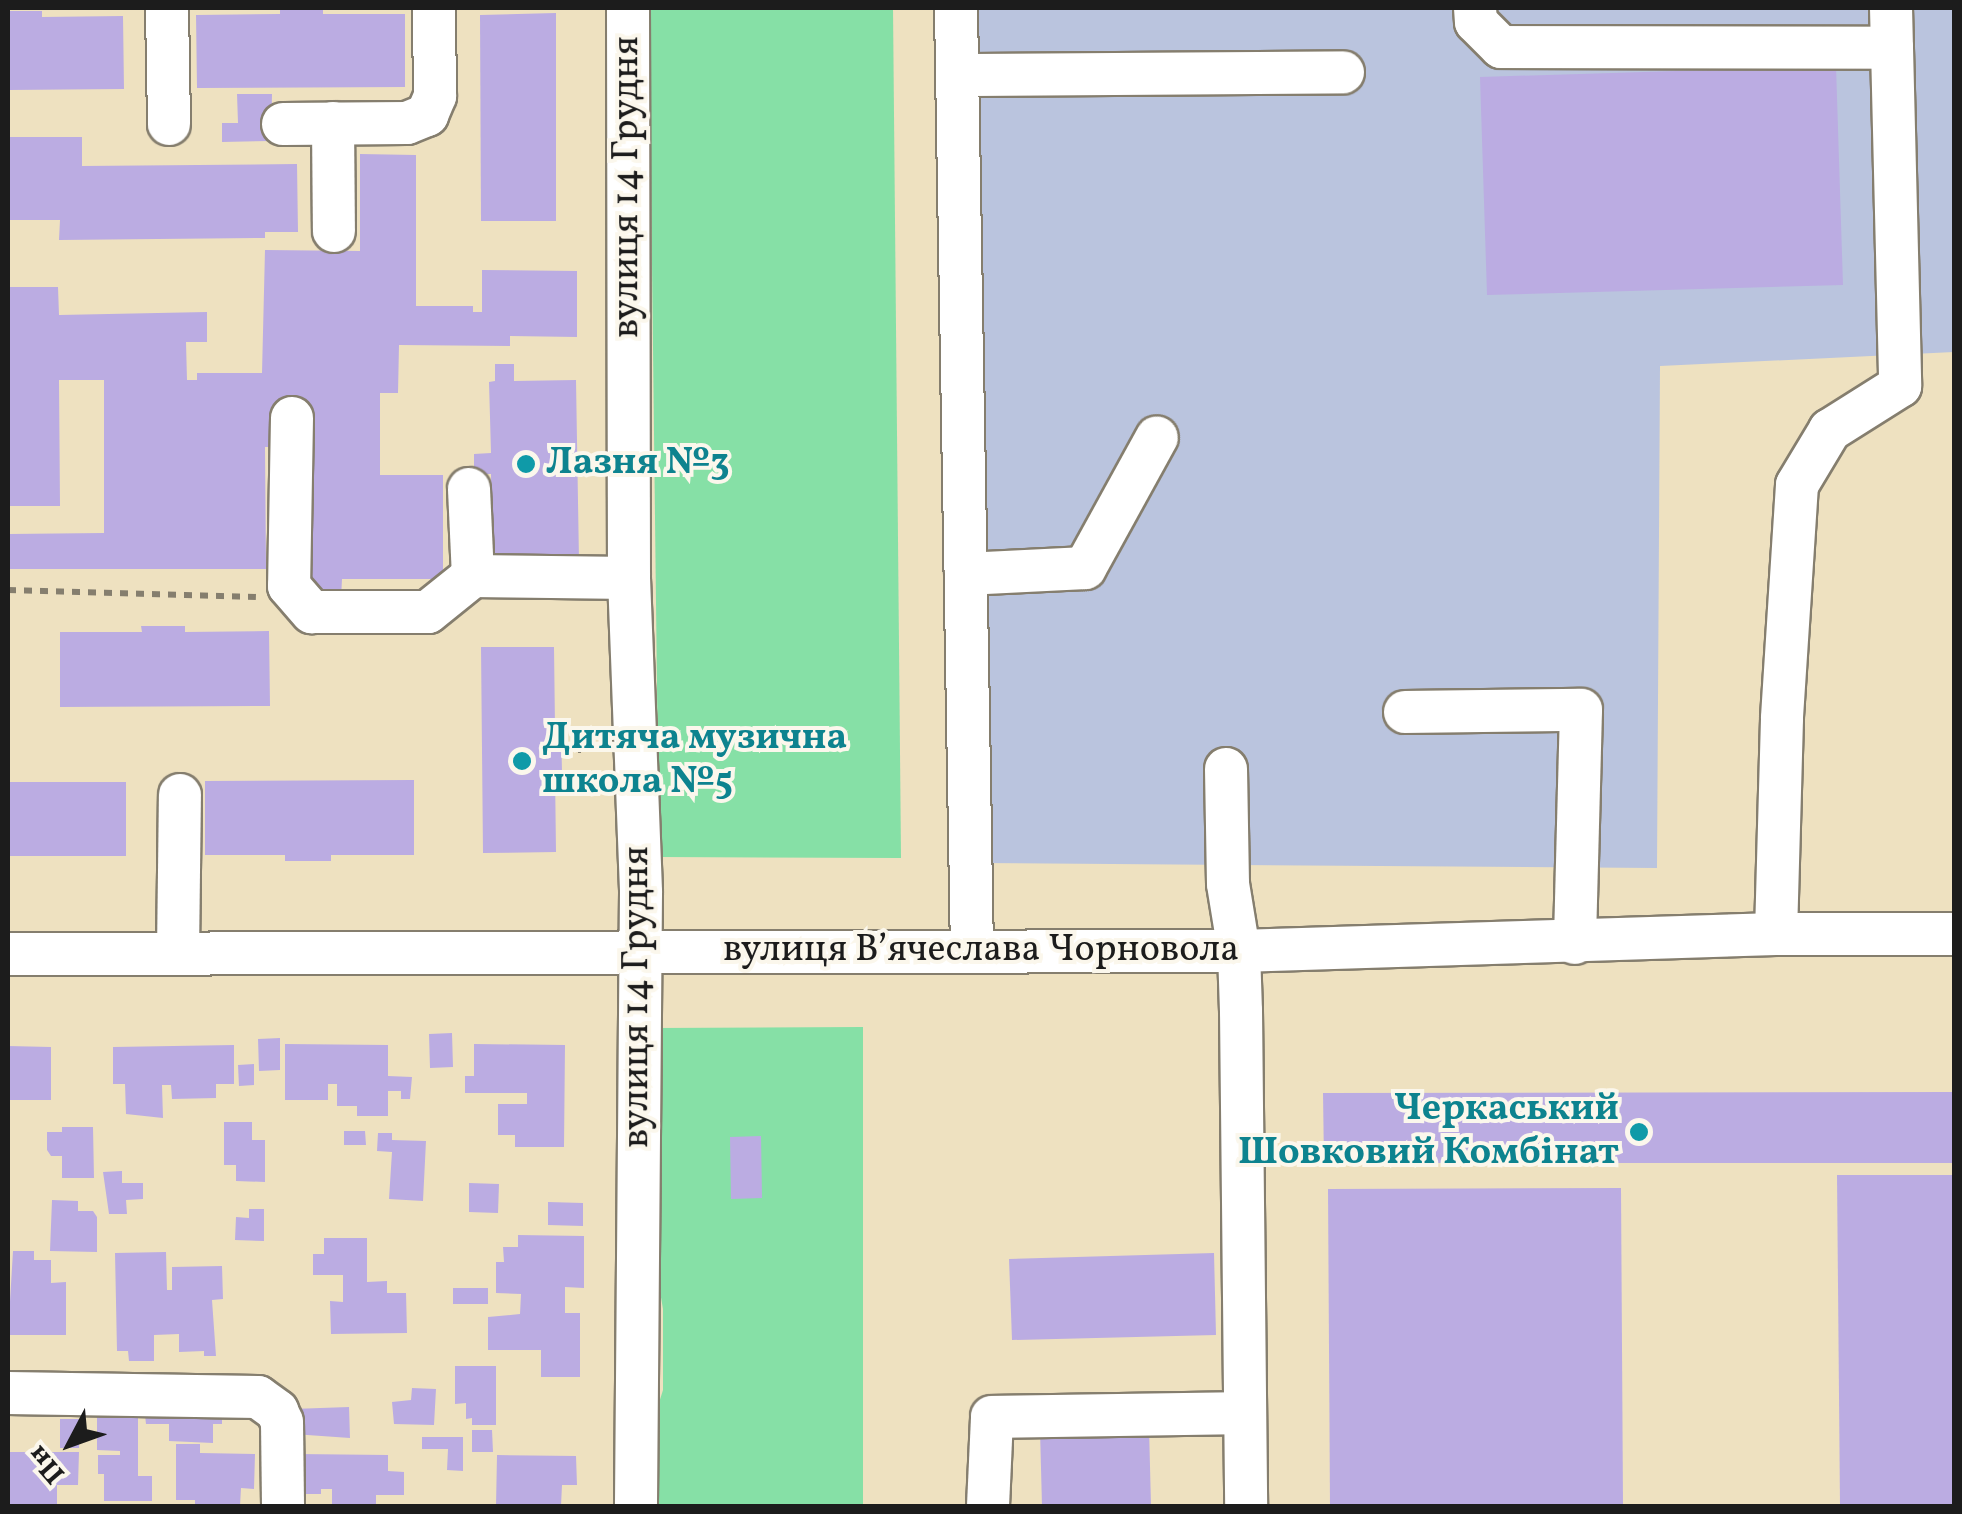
<!DOCTYPE html>
<html>
<head>
<meta charset="utf-8">
<style>
  body { margin:0 }
  #map { position:relative; width:1962px; height:1514px; overflow:hidden; background:#eee1c0; font-family:Vollkorn,serif }
  div>[style] { position:absolute }
  .industrial>* { inset:0; background:#bac4de }
  .green>* { inset:0; background:#86e0a6 }
  .building>* { inset:0; background:#bbace2 }
  .path>* { height:6px; margin-top:-3px; transform-origin:0; background:repeating-linear-gradient(90deg,#857e6e 0 8px,transparent 0 16px) }
  .roads { filter:drop-shadow(2px 0 #857e6e) drop-shadow(-2px 0 #857e6e) drop-shadow(0 2px #857e6e) drop-shadow(0 -2px #857e6e) }
  .minor>* { height:42px; margin:-21px; padding:0 21px; transform-origin:21px; border-radius:21px; background:#fff }
  .dots>* { width:28px; height:28px; translate:-50% -50%; box-sizing:border-box; border:5px solid #fbf7ec; border-radius:50% }
  span { translate:-50% -50%; white-space:nowrap; text-align:center; line-height:1.15; -webkit-text-stroke:8px #fbf7ec; paint-order:stroke }
  .street-label { font-size:38px; color:#1c1c1c }
  .culture-label { font-size:38px; color:#0d838f; font-weight:700 }
  .left { translate:0 -50%; text-align:left }
  .right { translate:-100% -50%; text-align:right }
  .frame { position:absolute; inset:0; border:10px solid #1c1c1c; pointer-events:none }
  .north { position:absolute; left:20px; top:1394px; width:100px; height:100px; -webkit-text-stroke:8px #fbf7ec; paint-order:stroke; rotate:229deg; font-size:28px; font-weight:700; line-height:40px; text-align:center; color:#1c1c1c }
  .north::after { content:''; display:block; margin:auto; width:35px; height:45px; background:#1c1c1c; clip-path:polygon(50% 0,100% 100%,50% 72%,0 100%) }
</style>
</head>
<body>
<div id="map">
  <div class="industrial">
    <div style="clip-path:polygon(939px 8px,1954px 8px,1954px 352px,1660px 366px,1657px 868px,975px 863px)"></div>
  </div>
  <div class="green">
    <div style="clip-path:polygon(649px 8px,893px 8px,901px 858px,659px 857px)"></div>
    <div style="clip-path:polygon(863px 1027px,863px 1506px,652px 1506px,652px 1425px,663px 1390px,663px 1309px,656px 1268px,656px 1028px)"></div>
  </div>
  <div class="building">
    <div style="clip-path:polygon(280px 8px,323px 8px,323px 14px,405px 14px,405px 87px,197px 88px,196px 15px,280px 14px)"></div>
    <div style="clip-path:polygon(8px 11px,42px 11px,42px 17px,123px 16px,124px 89px,8px 90px)"></div>
    <div style="clip-path:polygon(556px 13px,556px 221px,481px 221px,480px 15px)"></div>
    <div style="clip-path:polygon(1836px 66px,1843px 285px,1487px 295px,1480px 77px)"></div>
    <div style="clip-path:polygon(237px 94px,272px 94px,271px 141px,222px 142px,222px 123px,238px 123px)"></div>
    <div style="clip-path:polygon(8px 137px,82px 137px,82px 166px,297px 164px,298px 232px,265px 232px,265px 238px,59px 240px,60px 220px,8px 220px)"></div>
    <div style="clip-path:polygon(360px 154px,416px 155px,416px 306px,473px 306px,473px 312px,482px 312px,482px 270px,577px 271px,577px 337px,510px 336px,510px 346px,399px 345px,398px 393px,380px 393px,380px 475px,443px 475px,443px 579px,342px 579px,341px 599px,309px 587px,279px 447px,265px 447px,266px 569px,10px 569px,9px 534px,104px 533px,104px 380px,59px 380px,60px 506px,10px 506px,8px 287px,58px 287px,59px 315px,207px 312px,207px 342px,186px 342px,187px 380px,197px 380px,197px 373px,262px 373px,265px 250px,360px 251px)"></div>
    <div style="clip-path:polygon(495px 364px,514px 364px,514px 381px,576px 380px,579px 561px,492px 562px,491px 474px,474px 474px,474px 454px,491px 453px,489px 382px,495px 381px)"></div>
    <div style="clip-path:polygon(141px 626px,185px 626px,185px 632px,269px 631px,270px 706px,60px 707px,60px 632px,142px 632px)"></div>
    <div style="clip-path:polygon(481px 647px,554px 647px,555px 727px,561px 727px,562px 772px,555px 772px,556px 852px,483px 853px)"></div>
    <div style="clip-path:polygon(414px 780px,414px 855px,331px 855px,331px 861px,285px 861px,285px 855px,205px 855px,205px 781px)"></div>
    <div style="clip-path:polygon(8px 782px,126px 782px,126px 856px,8px 856px)"></div>
    <div style="clip-path:polygon(452px 1033px,453px 1067px,430px 1068px,429px 1034px)"></div>
    <div style="clip-path:polygon(280px 1038px,280px 1070px,259px 1071px,258px 1039px)"></div>
    <div style="clip-path:polygon(285px 1044px,388px 1045px,388px 1076px,412px 1077px,410px 1099px,401px 1099px,401px 1091px,388px 1091px,388px 1116px,357px 1116px,357px 1106px,337px 1106px,337px 1084px,328px 1084px,328px 1100px,285px 1100px)"></div>
    <div style="clip-path:polygon(474px 1044px,565px 1045px,564px 1147px,515px 1147px,515px 1135px,498px 1135px,498px 1104px,527px 1104px,527px 1093px,465px 1093px,465px 1076px,474px 1076px)"></div>
    <div style="clip-path:polygon(234px 1045px,234px 1084px,216px 1084px,216px 1098px,172px 1099px,171px 1085px,162px 1085px,163px 1118px,126px 1114px,125px 1084px,113px 1084px,113px 1047px)"></div>
    <div style="clip-path:polygon(8px 1046px,51px 1047px,51px 1100px,8px 1100px)"></div>
    <div style="clip-path:polygon(254px 1064px,254px 1085px,239px 1086px,238px 1065px)"></div>
    <div style="clip-path:polygon(1954px 1092px,1954px 1163px,1324px 1163px,1323px 1093px)"></div>
    <div style="clip-path:polygon(224px 1122px,252px 1122px,252px 1140px,265px 1140px,265px 1182px,236px 1181px,236px 1165px,224px 1165px)"></div>
    <div style="clip-path:polygon(62px 1127px,93px 1127px,94px 1178px,62px 1178px,62px 1156px,51px 1156px,47px 1150px,47px 1132px,62px 1132px)"></div>
    <div style="clip-path:polygon(344px 1131px,365px 1131px,366px 1145px,344px 1145px)"></div>
    <div style="clip-path:polygon(378px 1133px,392px 1133px,392px 1140px,426px 1141px,423px 1201px,389px 1199px,392px 1152px,377px 1151px)"></div>
    <div style="clip-path:polygon(761px 1136px,762px 1198px,731px 1199px,730px 1137px)"></div>
    <div style="clip-path:polygon(122px 1171px,122px 1183px,143px 1183px,143px 1199px,126px 1200px,127px 1214px,109px 1214px,103px 1172px)"></div>
    <div style="clip-path:polygon(1837px 1175px,1954px 1175px,1954px 1506px,1840px 1506px)"></div>
    <div style="clip-path:polygon(469px 1183px,499px 1184px,498px 1213px,469px 1212px)"></div>
    <div style="clip-path:polygon(1621px 1188px,1623px 1506px,1330px 1506px,1328px 1189px)"></div>
    <div style="clip-path:polygon(52px 1200px,78px 1201px,78px 1211px,93px 1211px,97px 1217px,97px 1252px,50px 1251px)"></div>
    <div style="clip-path:polygon(548px 1202px,583px 1203px,583px 1226px,548px 1225px)"></div>
    <div style="clip-path:polygon(249px 1209px,264px 1209px,264px 1241px,235px 1240px,236px 1217px,249px 1218px)"></div>
    <div style="clip-path:polygon(518px 1235px,584px 1236px,584px 1288px,565px 1287px,565px 1313px,580px 1313px,580px 1377px,541px 1377px,541px 1350px,488px 1350px,488px 1317px,520px 1314px,521px 1294px,496px 1293px,496px 1262px,504px 1262px,503px 1247px,518px 1247px)"></div>
    <div style="clip-path:polygon(324px 1238px,367px 1238px,367px 1282px,387px 1281px,387px 1293px,406px 1293px,407px 1333px,331px 1334px,330px 1301px,343px 1302px,343px 1275px,313px 1275px,313px 1254px,324px 1254px)"></div>
    <div style="clip-path:polygon(13px 1251px,34px 1251px,34px 1260px,51px 1260px,51px 1283px,66px 1282px,66px 1335px,8px 1335px)"></div>
    <div style="clip-path:polygon(166px 1252px,167px 1290px,172px 1290px,172px 1267px,222px 1266px,223px 1299px,212px 1300px,216px 1356px,204px 1356px,204px 1351px,179px 1352px,179px 1334px,154px 1335px,154px 1361px,129px 1361px,128px 1351px,117px 1351px,115px 1253px)"></div>
    <div style="clip-path:polygon(1214px 1253px,1216px 1335px,1012px 1340px,1009px 1259px)"></div>
    <div style="clip-path:polygon(453px 1288px,488px 1288px,488px 1304px,453px 1304px)"></div>
    <div style="clip-path:polygon(455px 1366px,496px 1366px,496px 1425px,472px 1425px,472px 1418px,466px 1419px,466px 1403px,455px 1404px)"></div>
    <div style="clip-path:polygon(412px 1388px,436px 1389px,434px 1425px,394px 1424px,392px 1402px,411px 1400px)"></div>
    <div style="clip-path:polygon(349px 1407px,350px 1438px,293px 1434px,292px 1409px)"></div>
    <div style="clip-path:polygon(145px 1415px,222px 1415px,222px 1424px,213px 1424px,213px 1443px,169px 1441px,169px 1424px,146px 1424px)"></div>
    <div style="clip-path:polygon(97px 1416px,138px 1416px,138px 1476px,152px 1476px,152px 1501px,104px 1501px,104px 1474px,98px 1474px,98px 1455px,120px 1455px,120px 1451px,97px 1450px)"></div>
    <div style="clip-path:polygon(60px 1419px,79px 1419px,79px 1448px,60px 1448px)"></div>
    <div style="clip-path:polygon(1149px 1427px,1151px 1506px,1042px 1506px,1040px 1430px)"></div>
    <div style="clip-path:polygon(472px 1430px,492px 1430px,493px 1452px,472px 1452px)"></div>
    <div style="clip-path:polygon(422px 1437px,463px 1437px,463px 1471px,447px 1470px,448px 1449px,422px 1449px)"></div>
    <div style="clip-path:polygon(176px 1444px,200px 1444px,200px 1453px,255px 1454px,254px 1489px,241px 1488px,240px 1506px,195px 1506px,195px 1500px,176px 1500px)"></div>
    <div style="clip-path:polygon(8px 1452px,79px 1452px,78px 1485px,57px 1485px,57px 1506px,8px 1506px)"></div>
    <div style="clip-path:polygon(297px 1454px,388px 1455px,388px 1471px,404px 1472px,404px 1495px,376px 1495px,376px 1506px,332px 1506px,332px 1489px,321px 1489px,321px 1494px,297px 1494px)"></div>
    <div style="clip-path:polygon(497px 1455px,576px 1456px,577px 1485px,562px 1485px,561px 1506px,496px 1506px)"></div>
  </div>
  <div class="path">
    <div style="left:8px;top:590px;width:248px;rotate:1.6deg"></div>
    <div style="left:562px;top:750px;width:19px"></div>
  </div>
  <div class="roads">
    <div class="minor">
      <div style="left:167px;top:8px;width:116px;rotate:89deg"></div>
      <div style="left:628px;top:8px;width:570px;rotate:89.9deg"></div>
      <div style="left:629px;top:578px;width:315px;rotate:87.8deg"></div>
      <div style="left:641px;top:893px;width:613px;rotate:90.47deg"></div>
      <div style="left:956px;top:8px;width:943px;rotate:89.03deg"></div>
      <div style="left:1475px;top:8px;width:14px;rotate:86deg"></div>
      <div style="left:1476px;top:22px;width:35px;rotate:45deg"></div>
      <div style="left:1501px;top:47px;width:391px;rotate:0.1deg"></div>
      <div style="left:1892px;top:48px;width:338px;rotate:88.6deg"></div>
      <div style="left:1900px;top:386px;width:83px;rotate:147.8deg"></div>
      <div style="left:1830px;top:430px;width:64px;rotate:121deg"></div>
      <div style="left:1797px;top:485px;width:234px;rotate:93.7deg"></div>
      <div style="left:1782px;top:719px;width:215px;rotate:91.6deg"></div>
      <div style="left:1891px;top:8px;width:40px;rotate:88.6deg"></div>
      <div style="left:958px;top:75px;width:385px;rotate:-0.4deg"></div>
      <div style="left:333px;top:123px;width:108px;rotate:89.5deg"></div>
      <div style="left:283px;top:124px;width:124px;rotate:-0.5deg"></div>
      <div style="left:407px;top:123px;width:22px;rotate:-22deg"></div>
      <div style="left:427px;top:115px;width:21px;rotate:-67deg"></div>
      <div style="left:435px;top:96px;width:88px;rotate:-90.7deg"></div>
      <div style="left:292px;top:418px;width:168px;rotate:91deg"></div>
      <div style="left:289px;top:586px;width:35px;rotate:49deg"></div>
      <div style="left:312px;top:612px;width:116px"></div>
      <div style="left:428px;top:612px;width:58px;rotate:-38.7deg"></div>
      <div style="left:469px;top:489px;width:87px;rotate:87.4deg"></div>
      <div style="left:473px;top:576px;width:156px;rotate:0.7deg"></div>
      <div style="left:966px;top:574px;width:119px;rotate:-2.9deg"></div>
      <div style="left:1085px;top:568px;width:149px;rotate:-61.2deg"></div>
      <div style="left:1405px;top:712px;width:176px;rotate:-0.7deg"></div>
      <div style="left:1581px;top:710px;width:233px;rotate:91.5deg"></div>
      <div style="left:1226px;top:769px;width:115px;rotate:89deg"></div>
      <div style="left:1228px;top:884px;width:68px;rotate:80.7deg"></div>
      <div style="left:1239px;top:951px;width:60px;rotate:88.1deg"></div>
      <div style="left:1241px;top:1011px;width:495px;rotate:89.4deg"></div>
      <div style="left:178px;top:953px;width:158px;rotate:-89.3deg"></div>
      <div style="left:8px;top:954px;width:1231px;rotate:-0.14deg"></div>
      <div style="left:1239px;top:951px;width:537px;rotate:-1.81deg"></div>
      <div style="left:1776px;top:934px;width:178px"></div>
      <div style="left:8px;top:1393px;width:250px;rotate:0.9deg"></div>
      <div style="left:258px;top:1397px;width:24px;rotate:36deg"></div>
      <div style="left:277px;top:1411px;width:12px;rotate:66deg"></div>
      <div style="left:282px;top:1422px;width:84px;rotate:89.3deg"></div>
      <div style="left:988px;top:1506px;width:89px;rotate:-87.4deg"></div>
      <div style="left:992px;top:1417px;width:253px;rotate:-0.9deg"></div>
    </div>
  </div>
  <div class="dots">
    <div style="left:526px;top:464px;background:#0f9aa8"></div>
    <div style="left:522px;top:761px;background:#0f9aa8"></div>
    <div style="left:1639px;top:1132px;background:#0f9aa8"></div>
  </div>
  <div class="street-label">
    <span style="left:628px;top:187px;rotate:-90deg">вулиця 14 Грудня</span>
    <span style="left:981px;top:951px">вулиця Вʼячеслава Чорновола</span>
    <span style="left:638px;top:997px;rotate:-90deg">вулиця 14 Грудня</span>
  </div>
  <div class="culture-label">
    <span class="left" style="left:546px;top:464px">Лазня №3</span>
    <span class="left" style="left:542px;top:761px">Дитяча музична<br>школа №5</span>
    <span class="right" style="left:1619px;top:1132px">Черкаський<br>Шовковий Комбінат</span>
  </div>
  <div class="frame"></div>
  <div class="north">Пн</div>
</div>
</body>
</html>
